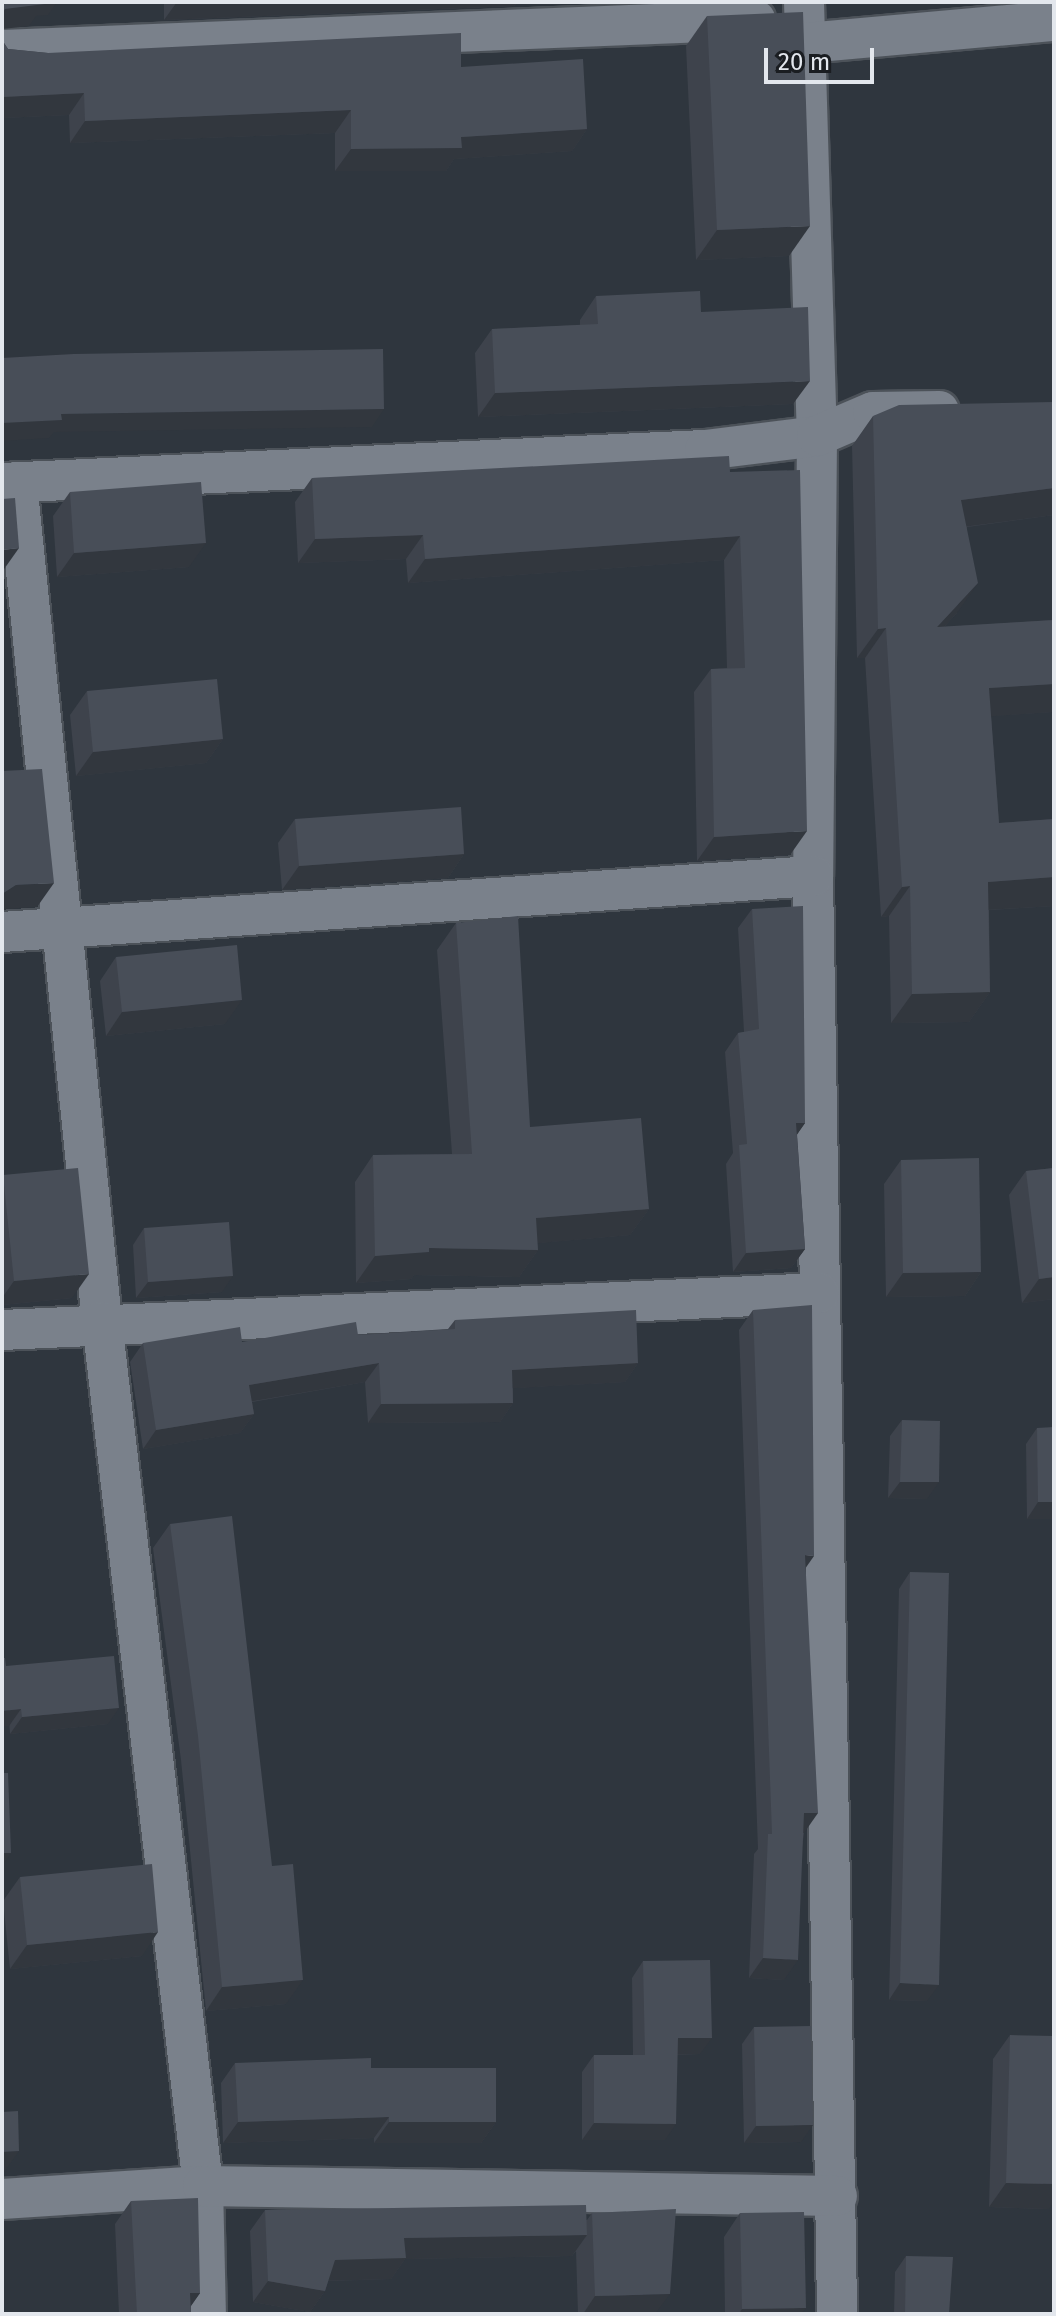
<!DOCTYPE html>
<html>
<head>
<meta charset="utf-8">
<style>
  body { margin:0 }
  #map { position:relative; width:1056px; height:2316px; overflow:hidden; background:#2f363e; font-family:"Fira Sans",sans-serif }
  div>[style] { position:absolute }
  .roads { filter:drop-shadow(2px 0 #4c5259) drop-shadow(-2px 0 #4c5259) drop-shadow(0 2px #4c5259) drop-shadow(0 -2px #4c5259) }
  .minor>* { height:40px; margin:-20px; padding:0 20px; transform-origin:20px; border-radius:20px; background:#7a818b }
  .wall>* { inset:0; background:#3e434c }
  .shaded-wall>* { inset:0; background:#32373e }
  .building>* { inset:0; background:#484e58 }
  span { translate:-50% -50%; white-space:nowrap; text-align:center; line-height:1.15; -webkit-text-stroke:6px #1a1d21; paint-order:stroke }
  .frame { position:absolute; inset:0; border:4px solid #e3e7ed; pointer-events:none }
  .scale { position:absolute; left:764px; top:48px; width:110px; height:36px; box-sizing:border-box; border:4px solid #e3e7ed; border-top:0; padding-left:10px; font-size:24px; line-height:28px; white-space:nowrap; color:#e3e7ed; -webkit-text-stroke:6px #1a1d21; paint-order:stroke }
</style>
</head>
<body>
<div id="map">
  <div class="roads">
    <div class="minor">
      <div style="left:804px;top:2px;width:434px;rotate:88.3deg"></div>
      <div style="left:817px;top:436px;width:440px;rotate:90.5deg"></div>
      <div style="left:813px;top:876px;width:1438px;rotate:89.04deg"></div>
      <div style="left:806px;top:43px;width:249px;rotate:-5.1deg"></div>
      <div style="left:2px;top:50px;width:754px;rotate:-2.28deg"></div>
      <div style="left:17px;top:482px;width:844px;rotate:84.22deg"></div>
      <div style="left:102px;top:1322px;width:870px;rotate:83.33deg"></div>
      <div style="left:203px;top:2186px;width:128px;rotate:88.7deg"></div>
      <div style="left:2px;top:483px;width:704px;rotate:-2.69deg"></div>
      <div style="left:705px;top:450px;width:113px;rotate:-7.1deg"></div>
      <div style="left:817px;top:436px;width:61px;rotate:-23.2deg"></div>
      <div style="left:873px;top:412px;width:66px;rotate:-0.9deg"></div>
      <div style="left:2px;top:932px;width:813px;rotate:-3.95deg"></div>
      <div style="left:2px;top:1330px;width:818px;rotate:-2.59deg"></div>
      <div style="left:2px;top:2199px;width:201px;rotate:-3.7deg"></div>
      <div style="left:203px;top:2186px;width:634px;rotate:0.9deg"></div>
    </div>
  </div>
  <div class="wall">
    <div style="clip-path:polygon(164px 2px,518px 2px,514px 6px,164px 20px)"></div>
    <div style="clip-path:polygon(707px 16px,789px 256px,696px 260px,686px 46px)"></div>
    <div style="clip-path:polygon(2px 40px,8px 49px,48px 53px,461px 67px,587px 129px,572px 151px,454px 159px,446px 171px,335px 171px,335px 133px,70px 143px,69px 115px,2px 118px)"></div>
    <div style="clip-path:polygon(596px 296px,701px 312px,793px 404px,478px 417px,475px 353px,492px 329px,580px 325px,580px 320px)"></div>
    <div style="clip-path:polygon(1054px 402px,1054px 515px,967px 527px,957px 613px,944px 627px,1054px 620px,1054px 743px,1052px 712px,991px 716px,999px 823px,1054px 819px,1054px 906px,989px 910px,990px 992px,969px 1022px,891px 1023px,889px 916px,881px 917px,865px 658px,857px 658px,852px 446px,873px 416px)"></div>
    <div style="clip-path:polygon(730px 472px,790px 855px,697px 861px,694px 692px,711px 669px,727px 668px,724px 560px,408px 583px,406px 559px,298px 563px,295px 502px,312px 478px)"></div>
    <div style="clip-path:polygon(70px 492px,189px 567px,57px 577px,53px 516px)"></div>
    <div style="clip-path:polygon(87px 691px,223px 739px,206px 763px,76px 776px,70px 715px)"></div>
    <div style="clip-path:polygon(295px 819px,464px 854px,448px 878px,282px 890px,278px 843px)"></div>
    <div style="clip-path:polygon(752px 909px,805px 1123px,797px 1134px,805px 1249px,791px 1268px,733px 1272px,726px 1164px,733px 1153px,725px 1052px,738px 1033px,744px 1032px,738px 928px)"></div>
    <div style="clip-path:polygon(456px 923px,530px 1127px,649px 1209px,630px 1235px,537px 1243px,538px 1250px,519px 1277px,414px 1275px,411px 1279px,356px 1283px,355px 1182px,373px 1155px,452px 1154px,437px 950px)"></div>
    <div style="clip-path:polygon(116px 957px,225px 1024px,106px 1036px,100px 981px)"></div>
    <div style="clip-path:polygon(901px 1160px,981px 1272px,965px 1296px,886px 1297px,884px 1184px)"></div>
    <div style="clip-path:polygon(1054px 1168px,1054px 1299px,1022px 1303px,1009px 1195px,1026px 1171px)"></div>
    <div style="clip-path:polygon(3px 1175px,72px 1298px,2px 1305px,2px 1177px)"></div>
    <div style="clip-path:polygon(144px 1228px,222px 1292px,136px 1298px,133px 1245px)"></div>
    <div style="clip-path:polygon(753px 1310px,806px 1567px,804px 1833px,784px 1980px,749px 1978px,754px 1854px,758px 1849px,739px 1330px)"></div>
    <div style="clip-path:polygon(455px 1320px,638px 1363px,625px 1382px,513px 1388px,513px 1403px,500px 1422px,368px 1423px,365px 1382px,252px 1402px,254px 1414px,240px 1433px,143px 1449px,130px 1362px,143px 1343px,242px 1342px,448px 1329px)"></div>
    <div style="clip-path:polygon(902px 1420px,927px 1499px,888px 1498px,890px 1436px)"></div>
    <div style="clip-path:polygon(1037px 1428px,1054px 1519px,1027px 1519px,1026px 1444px)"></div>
    <div style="clip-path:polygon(170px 1524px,286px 2004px,206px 2011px,181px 1760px,153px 1548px)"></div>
    <div style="clip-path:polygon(910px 1572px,927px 2001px,889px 2000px,899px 1589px)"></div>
    <div style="clip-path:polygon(6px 1666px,108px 1724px,10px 1734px)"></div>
    <div style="clip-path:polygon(20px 1877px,142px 1956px,10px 1969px,3px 1901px)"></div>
    <div style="clip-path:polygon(643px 1961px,700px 2054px,677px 2055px,665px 2140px,582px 2140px,582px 2072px,594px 2055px,633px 2055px,632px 1978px)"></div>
    <div style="clip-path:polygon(754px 2027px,801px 2142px,744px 2143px,742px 2044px)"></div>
    <div style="clip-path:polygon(1010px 2035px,1049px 2209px,989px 2207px,993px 2059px)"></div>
    <div style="clip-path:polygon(235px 2063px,371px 2068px,496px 2122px,481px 2143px,374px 2143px,374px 2138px,223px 2143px,221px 2083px)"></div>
    <div style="clip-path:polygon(131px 2201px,200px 2293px,191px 2306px,191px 2314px,119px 2314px,115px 2224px)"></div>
    <div style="clip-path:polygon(265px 2210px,587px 2220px,592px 2213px,655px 2314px,578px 2314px,576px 2251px,572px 2256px,405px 2259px,391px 2279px,328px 2281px,325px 2291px,310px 2312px,253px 2302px,250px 2231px)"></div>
    <div style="clip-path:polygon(740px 2213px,801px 2314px,725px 2314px,724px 2237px)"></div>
    <div style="clip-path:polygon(906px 2256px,949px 2314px,894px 2314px,895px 2272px)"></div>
  </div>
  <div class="shaded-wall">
    <div style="clip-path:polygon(38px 2px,57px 2px,48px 15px,36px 16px,29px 26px,2px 29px,2px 13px,5px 9px)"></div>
    <div style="clip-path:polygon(177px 2px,518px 2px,514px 6px,164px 20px)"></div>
    <div style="clip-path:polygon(84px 93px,69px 115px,2px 118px,2px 97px)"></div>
    <div style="clip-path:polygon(351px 110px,335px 133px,70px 143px,85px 121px)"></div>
    <div style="clip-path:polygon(587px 129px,572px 151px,454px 159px,446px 171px,335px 171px,351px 149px,461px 137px)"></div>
    <div style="clip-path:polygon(810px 226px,789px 256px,696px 260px,717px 230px)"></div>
    <div style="clip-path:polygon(810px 381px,793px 404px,478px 417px,495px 393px)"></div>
    <div style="clip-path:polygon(384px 409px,372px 427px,54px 432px,49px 438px,2px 441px,2px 423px,61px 414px)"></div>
    <div style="clip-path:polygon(1054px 488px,1054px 515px,940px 530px,961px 500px)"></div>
    <div style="clip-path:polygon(423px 535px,406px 559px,298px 563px,315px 539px)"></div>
    <div style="clip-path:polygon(740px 536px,724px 560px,408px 583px,425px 559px)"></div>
    <div style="clip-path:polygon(206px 543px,189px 567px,57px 577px,74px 553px)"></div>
    <div style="clip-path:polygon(19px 548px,2px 572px,2px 550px)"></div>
    <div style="clip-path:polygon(978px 583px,957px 613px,916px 657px,937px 627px)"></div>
    <div style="clip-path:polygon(886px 628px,865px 658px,857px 658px,878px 629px)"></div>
    <div style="clip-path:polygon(1054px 684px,1054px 709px,1052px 712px,968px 718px,989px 688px)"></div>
    <div style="clip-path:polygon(223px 739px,206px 763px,76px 776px,93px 752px)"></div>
    <div style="clip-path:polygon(807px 831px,790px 855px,697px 861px,714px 837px)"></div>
    <div style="clip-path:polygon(464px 854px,448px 878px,282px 890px,299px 866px)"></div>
    <div style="clip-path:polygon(1054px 877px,1054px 906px,968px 911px,988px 882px)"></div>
    <div style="clip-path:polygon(54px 883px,37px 907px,2px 909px,2px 894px,16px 885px)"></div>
    <div style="clip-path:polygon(910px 886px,889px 916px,881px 917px,902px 887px)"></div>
    <div style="clip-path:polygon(990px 992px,969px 1022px,891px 1023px,912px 994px)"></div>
    <div style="clip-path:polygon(242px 1000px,225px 1024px,106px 1036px,122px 1012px)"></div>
    <div style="clip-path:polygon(796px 1123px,805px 1123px,792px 1142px)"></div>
    <div style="clip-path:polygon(649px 1209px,630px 1235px,517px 1245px,536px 1218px)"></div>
    <div style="clip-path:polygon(429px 1248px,538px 1250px,519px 1277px,414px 1275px,411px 1279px,356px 1283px,375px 1256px)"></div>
    <div style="clip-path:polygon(805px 1249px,791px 1268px,733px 1272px,746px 1253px)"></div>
    <div style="clip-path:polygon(981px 1272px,965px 1296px,886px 1297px,903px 1273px)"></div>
    <div style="clip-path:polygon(89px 1274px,72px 1298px,2px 1305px,2px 1298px,14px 1281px)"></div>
    <div style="clip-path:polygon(233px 1276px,222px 1292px,136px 1298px,148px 1282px)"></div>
    <div style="clip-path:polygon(1054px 1277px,1054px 1299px,1022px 1303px,1039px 1279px)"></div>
    <div style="clip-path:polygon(379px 1363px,365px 1382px,236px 1404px,249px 1385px)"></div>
    <div style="clip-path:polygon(638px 1363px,625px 1382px,499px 1389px,512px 1370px)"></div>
    <div style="clip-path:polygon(513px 1403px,500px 1422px,368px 1423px,381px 1404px)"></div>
    <div style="clip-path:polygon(254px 1414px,240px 1433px,143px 1449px,156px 1430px)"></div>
    <div style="clip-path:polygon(900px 1482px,939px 1482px,927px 1499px,888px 1498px)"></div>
    <div style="clip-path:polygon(1038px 1502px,1054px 1502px,1054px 1519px,1027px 1519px)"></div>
    <div style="clip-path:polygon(805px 1555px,814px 1556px,800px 1576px)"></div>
    <div style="clip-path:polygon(119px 1708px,108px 1724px,10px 1734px,22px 1717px)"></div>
    <div style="clip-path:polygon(21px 1709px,9px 1726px,2px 1726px,2px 1711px)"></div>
    <div style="clip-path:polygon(804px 1813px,818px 1813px,804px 1833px,790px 1833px)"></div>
    <div style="clip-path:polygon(2px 1853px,11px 1853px,2px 1866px)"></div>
    <div style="clip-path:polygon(158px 1932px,142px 1956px,10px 1969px,27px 1945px)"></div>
    <div style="clip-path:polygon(763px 1958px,798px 1960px,784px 1980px,749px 1978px)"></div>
    <div style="clip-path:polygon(303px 1980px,286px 2004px,206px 2011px,222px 1987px)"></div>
    <div style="clip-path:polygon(900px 1983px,939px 1985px,927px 2001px,889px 2000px)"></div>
    <div style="clip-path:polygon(678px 2038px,712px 2038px,700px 2054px,666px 2055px)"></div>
    <div style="clip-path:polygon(389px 2117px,374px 2138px,223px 2143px,238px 2122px)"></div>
    <div style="clip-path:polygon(389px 2122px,496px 2122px,481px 2143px,374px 2143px)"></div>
    <div style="clip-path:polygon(594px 2123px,676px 2124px,665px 2140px,582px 2140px)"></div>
    <div style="clip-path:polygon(813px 2125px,801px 2142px,744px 2143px,756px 2126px)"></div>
    <div style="clip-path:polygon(19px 2151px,4px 2172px,2px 2173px,2px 2152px)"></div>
    <div style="clip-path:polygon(1006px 2183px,1054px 2184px,1054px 2201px,1049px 2209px,989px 2207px)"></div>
    <div style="clip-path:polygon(587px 2235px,572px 2256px,405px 2259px,391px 2279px,320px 2281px,335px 2260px,404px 2238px)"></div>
    <div style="clip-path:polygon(268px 2281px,325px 2291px,310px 2312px,253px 2302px)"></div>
    <div style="clip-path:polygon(190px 2293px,200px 2293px,185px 2314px)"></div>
    <div style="clip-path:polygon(670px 2294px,655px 2314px,583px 2314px,595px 2296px)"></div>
    <div style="clip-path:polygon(806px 2308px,801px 2314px,739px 2314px,742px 2309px)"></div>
  </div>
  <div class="building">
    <div style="clip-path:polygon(2px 2px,44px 2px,45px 4px,5px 9px,2px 14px)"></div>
    <div style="clip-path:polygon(803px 12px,810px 226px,717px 230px,707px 16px)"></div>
    <div style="clip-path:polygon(461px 33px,461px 67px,583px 59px,587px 129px,461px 137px,462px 148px,351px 149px,351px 110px,85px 121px,84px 93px,2px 97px,2px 40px,8px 49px,48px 53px)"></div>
    <div style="clip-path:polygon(700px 291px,701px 312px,808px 307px,810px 381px,495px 393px,492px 329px,598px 324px,596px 296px)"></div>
    <div style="clip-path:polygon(383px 349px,384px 409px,61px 414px,62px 420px,2px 423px,2px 358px,74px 354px)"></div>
    <div style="clip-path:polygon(1054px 402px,1054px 488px,961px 500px,978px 583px,937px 627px,1054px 620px,1054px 684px,989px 688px,999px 823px,1054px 819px,1054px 877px,988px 882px,990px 992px,912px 994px,910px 886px,902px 887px,886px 628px,878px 629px,873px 416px,899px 405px)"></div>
    <div style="clip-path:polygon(729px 456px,730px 472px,800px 470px,807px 831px,714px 837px,711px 669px,745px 668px,740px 536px,425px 559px,423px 535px,315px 539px,312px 478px)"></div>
    <div style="clip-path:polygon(201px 482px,206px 543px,74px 553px,70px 492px)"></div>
    <div style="clip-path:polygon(15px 498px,19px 548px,2px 550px,2px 499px)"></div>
    <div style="clip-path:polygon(217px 679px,223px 739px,93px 752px,87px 691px)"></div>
    <div style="clip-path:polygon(42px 769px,54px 883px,16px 885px,2px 894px,2px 771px)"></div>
    <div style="clip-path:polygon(461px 807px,464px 854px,299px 866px,295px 819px)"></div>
    <div style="clip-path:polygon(803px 906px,805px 1123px,796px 1123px,805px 1249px,746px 1253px,739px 1145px,747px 1144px,738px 1033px,759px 1029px,752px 909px)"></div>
    <div style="clip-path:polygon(518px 916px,530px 1127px,641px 1118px,649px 1209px,536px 1218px,538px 1250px,429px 1248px,429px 1252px,375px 1256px,373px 1155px,472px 1154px,456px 923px)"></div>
    <div style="clip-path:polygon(237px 945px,242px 1000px,122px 1012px,116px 957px)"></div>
    <div style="clip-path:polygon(979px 1158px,981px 1272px,903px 1273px,901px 1160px)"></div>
    <div style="clip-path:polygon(78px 1168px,89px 1274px,14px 1281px,3px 1175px)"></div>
    <div style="clip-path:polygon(1054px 1168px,1054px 1277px,1039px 1279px,1026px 1171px)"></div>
    <div style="clip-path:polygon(229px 1222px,233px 1276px,148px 1282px,144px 1228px)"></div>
    <div style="clip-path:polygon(812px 1305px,814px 1556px,805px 1555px,818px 1813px,804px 1813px,798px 1960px,763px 1958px,768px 1834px,772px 1834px,753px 1310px)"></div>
    <div style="clip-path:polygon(636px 1310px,638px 1363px,512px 1370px,513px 1403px,381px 1404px,379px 1363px,249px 1385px,254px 1414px,156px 1430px,143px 1343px,240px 1327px,242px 1342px,356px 1322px,358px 1335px,455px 1329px,455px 1320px)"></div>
    <div style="clip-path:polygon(902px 1420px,940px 1421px,939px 1482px,900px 1482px)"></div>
    <div style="clip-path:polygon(1054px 1427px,1054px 1502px,1038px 1502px,1037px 1428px)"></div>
    <div style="clip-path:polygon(232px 1516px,272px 1866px,293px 1864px,303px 1980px,222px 1987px,198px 1736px,170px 1524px)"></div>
    <div style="clip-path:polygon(910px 1572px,949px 1573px,939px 1985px,900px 1983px)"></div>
    <div style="clip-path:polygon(114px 1656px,119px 1708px,22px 1717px,21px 1709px,2px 1711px,2px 1658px,5px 1658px,6px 1666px)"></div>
    <div style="clip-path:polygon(2px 1773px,8px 1773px,11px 1853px,2px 1853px)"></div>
    <div style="clip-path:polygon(152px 1864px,158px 1932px,27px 1945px,20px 1877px)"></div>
    <div style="clip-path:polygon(710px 1960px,712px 2038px,678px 2038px,676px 2124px,594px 2123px,594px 2055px,645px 2055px,643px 1961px)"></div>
    <div style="clip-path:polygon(811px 2026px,813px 2125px,756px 2126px,754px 2027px)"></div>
    <div style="clip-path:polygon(1010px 2035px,1054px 2036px,1054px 2184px,1006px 2183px)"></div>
    <div style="clip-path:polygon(371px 2058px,371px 2068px,496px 2068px,496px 2122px,389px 2122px,389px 2117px,238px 2122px,235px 2063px)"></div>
    <div style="clip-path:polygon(18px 2111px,19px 2151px,2px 2152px,2px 2112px)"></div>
    <div style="clip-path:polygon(198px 2198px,200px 2293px,190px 2293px,191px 2314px,137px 2314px,131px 2201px)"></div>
    <div style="clip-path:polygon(586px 2205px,587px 2235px,404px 2238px,406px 2258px,335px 2260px,325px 2291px,268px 2281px,265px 2210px)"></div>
    <div style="clip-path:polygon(676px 2209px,670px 2294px,595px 2296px,592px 2213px)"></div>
    <div style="clip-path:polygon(804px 2212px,806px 2308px,742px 2309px,740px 2213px)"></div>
    <div style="clip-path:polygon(906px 2256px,953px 2257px,949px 2314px,905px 2314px)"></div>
  </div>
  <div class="frame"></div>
  <div class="scale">20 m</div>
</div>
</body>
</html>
